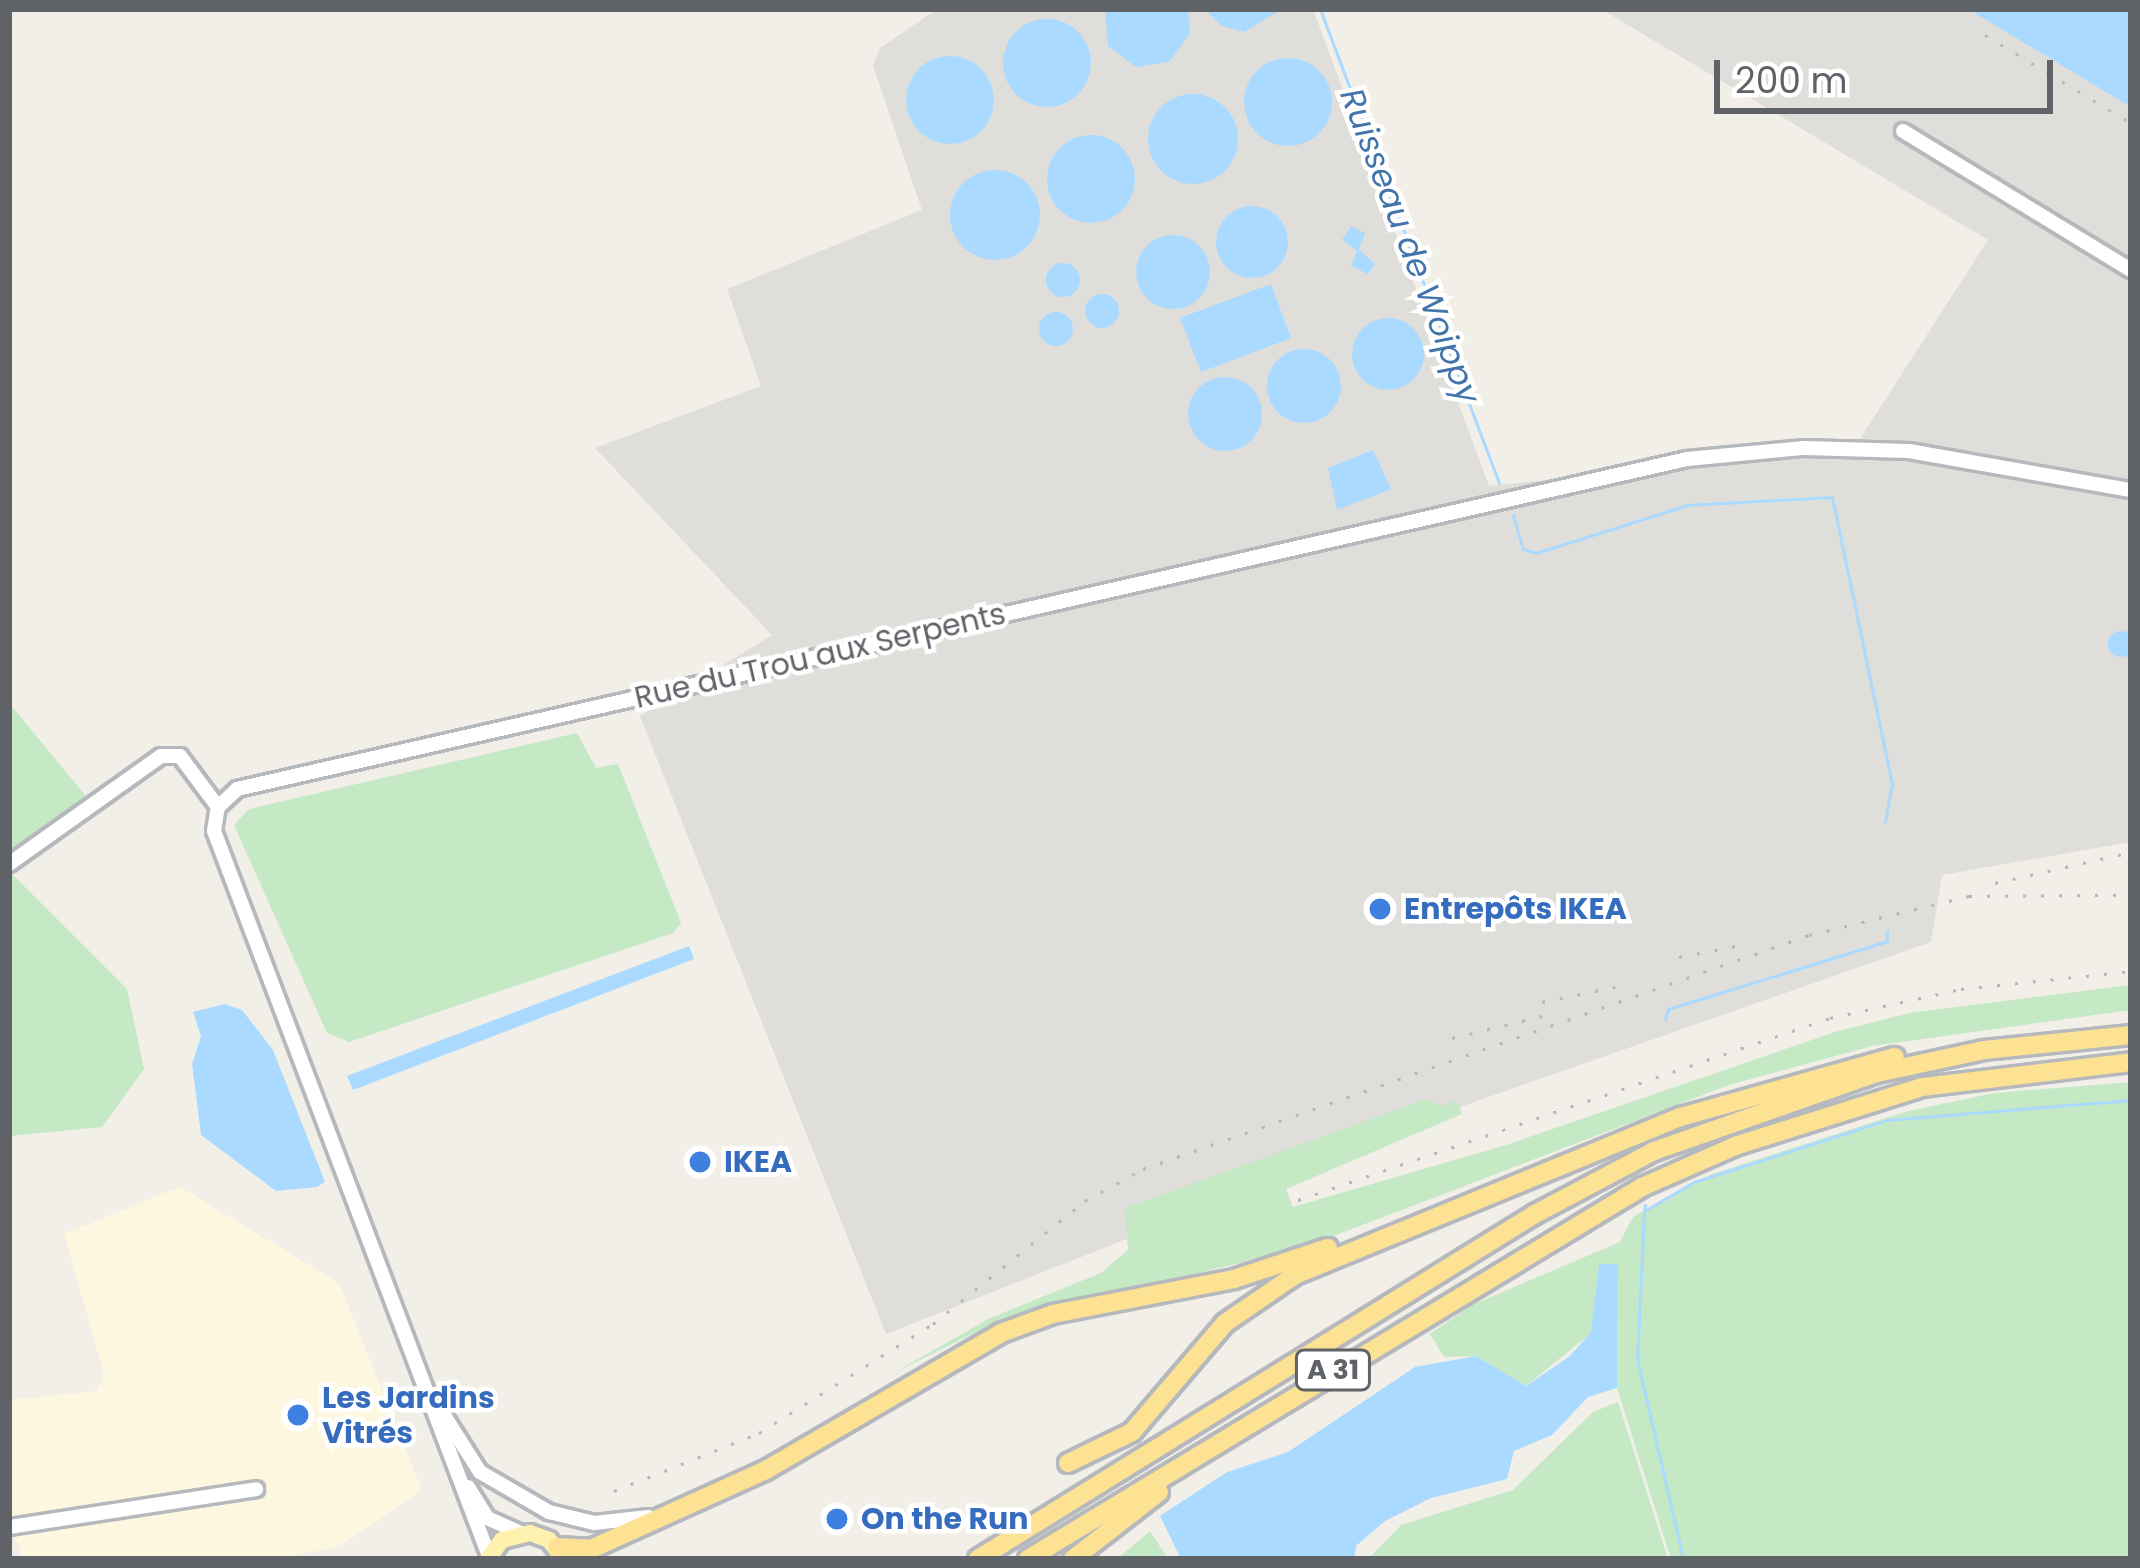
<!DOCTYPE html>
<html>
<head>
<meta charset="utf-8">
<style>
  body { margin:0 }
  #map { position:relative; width:2140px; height:1568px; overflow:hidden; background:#f1efe8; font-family:Poppins,sans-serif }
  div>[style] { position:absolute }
  .commercial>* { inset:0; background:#fef7e0 }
  .industrial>* { inset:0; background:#e0deda }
  .green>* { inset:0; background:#c5e8c5 }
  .water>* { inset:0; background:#aadaff }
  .round { border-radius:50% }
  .stream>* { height:3px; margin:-1.5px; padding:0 1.5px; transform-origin:1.5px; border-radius:1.5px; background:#aadaff }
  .roads { filter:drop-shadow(3px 0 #b5b8bc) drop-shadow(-3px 0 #b5b8bc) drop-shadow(0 3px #b5b8bc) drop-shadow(0 -3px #b5b8bc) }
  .minor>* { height:14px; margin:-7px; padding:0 7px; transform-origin:7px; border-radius:7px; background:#fff }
  .major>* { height:16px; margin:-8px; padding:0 8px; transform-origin:8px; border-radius:8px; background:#fff2af }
  .highway>* { height:18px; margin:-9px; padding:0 9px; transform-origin:9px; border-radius:9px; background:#fde293 }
  .rail>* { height:3px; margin-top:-1.5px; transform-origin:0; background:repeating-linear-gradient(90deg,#b6b7b8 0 3px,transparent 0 18px) }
  .dots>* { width:33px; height:33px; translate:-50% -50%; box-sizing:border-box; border:6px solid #fff; border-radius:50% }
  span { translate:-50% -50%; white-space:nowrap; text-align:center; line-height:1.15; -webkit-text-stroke:9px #fff; paint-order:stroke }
  .shield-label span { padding:3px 9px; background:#fff; border:3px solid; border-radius:9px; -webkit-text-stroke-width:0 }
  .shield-label { font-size:27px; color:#5f6368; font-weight:700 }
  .street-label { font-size:30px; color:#5f6368 }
  .shop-label { font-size:30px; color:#366cbe; font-weight:700 }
  .left { translate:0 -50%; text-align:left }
  .water-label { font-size:33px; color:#4174aa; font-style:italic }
  .frame { position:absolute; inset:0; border:12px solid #5f6368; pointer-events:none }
  .scale { position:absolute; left:1714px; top:60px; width:339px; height:54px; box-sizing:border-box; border:6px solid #5f6368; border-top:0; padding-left:15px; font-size:36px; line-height:42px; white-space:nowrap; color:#5f6368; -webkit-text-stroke:9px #fff; paint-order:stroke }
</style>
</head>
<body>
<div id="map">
  <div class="commercial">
    <div style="clip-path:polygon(180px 1187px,339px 1283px,422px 1490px,340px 1546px,278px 1559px,24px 1559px,9px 1525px,9px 1400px,97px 1391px,104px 1374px,64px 1234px)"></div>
  </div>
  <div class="industrial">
    <div style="clip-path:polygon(937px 9px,1313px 9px,1489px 486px,1854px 448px,1988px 240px,1601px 9px,2131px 9px,2131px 842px,1942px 875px,1931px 942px,1474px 1102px,886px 1334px,640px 716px,772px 635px,595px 448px,761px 386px,727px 289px,922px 210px,873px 66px,880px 48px)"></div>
  </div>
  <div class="green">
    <div style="clip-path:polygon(9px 703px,90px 801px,9px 856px)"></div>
    <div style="clip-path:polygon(577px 733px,596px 768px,618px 764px,681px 923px,673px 933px,349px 1042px,327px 1033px,234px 825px,249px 809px)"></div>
    <div style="clip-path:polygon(11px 873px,127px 989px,144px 1069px,102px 1127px,9px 1136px)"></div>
    <div style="clip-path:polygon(2131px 985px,2131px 1010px,1872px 1046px,1729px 1085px,1302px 1248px,996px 1322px,894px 1373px,988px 1319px,1101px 1273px,1128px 1250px,1125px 1208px,1426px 1099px,1441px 1106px,1457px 1101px,1462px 1114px,1286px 1189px,1293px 1207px,1506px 1145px,1838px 1031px,1909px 1013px)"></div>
    <div style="clip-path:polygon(2131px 1082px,2131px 1559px,1671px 1559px,1617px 1388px,1618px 1265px,1596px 1301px,1591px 1333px,1526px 1386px,1476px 1356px,1444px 1357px,1430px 1334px,1472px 1305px,1620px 1242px,1633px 1217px,1712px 1174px,1908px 1111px,1995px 1093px)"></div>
    <div style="clip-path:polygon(1618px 1402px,1668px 1559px,1368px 1559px,1401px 1525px,1513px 1490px,1593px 1412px)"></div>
    <div style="clip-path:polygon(1150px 1531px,1168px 1559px,1117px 1559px)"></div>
  </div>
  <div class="water">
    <div style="clip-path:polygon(1105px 9px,1188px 9px,1190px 34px,1169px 62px,1136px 67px,1108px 46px)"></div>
    <div style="clip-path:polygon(1204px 9px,1282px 9px,1244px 32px,1222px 26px)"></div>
    <div style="clip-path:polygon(1968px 9px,2131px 9px,2131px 107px)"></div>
    <div class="round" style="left:1003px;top:19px;width:88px;height:88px"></div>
    <div class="round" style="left:906px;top:56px;width:88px;height:88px"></div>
    <div class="round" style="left:1244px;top:58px;width:88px;height:88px"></div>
    <div class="round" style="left:1148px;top:94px;width:90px;height:90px"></div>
    <div class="round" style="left:1047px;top:135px;width:88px;height:88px"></div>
    <div class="round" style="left:950px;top:170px;width:90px;height:90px"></div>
    <div class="round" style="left:1216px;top:206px;width:72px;height:72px"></div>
    <div style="clip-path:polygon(1351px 226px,1365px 233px,1359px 250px,1375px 264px,1368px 274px,1351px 266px,1357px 251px,1342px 240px)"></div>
    <div class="round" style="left:1136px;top:235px;width:74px;height:74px"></div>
    <div class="round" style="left:1046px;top:263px;width:34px;height:34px"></div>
    <div style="clip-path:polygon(1271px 284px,1291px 338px,1201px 372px,1180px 318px)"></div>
    <div class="round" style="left:1085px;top:294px;width:34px;height:34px"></div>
    <div class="round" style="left:1039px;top:312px;width:34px;height:34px"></div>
    <div class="round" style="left:1352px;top:318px;width:72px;height:72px"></div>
    <div class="round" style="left:1267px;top:349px;width:74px;height:74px"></div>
    <div class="round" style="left:1188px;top:377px;width:74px;height:74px"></div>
    <div style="clip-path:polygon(1373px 450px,1391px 489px,1337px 510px,1328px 468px)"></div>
    <div class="round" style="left:2108px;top:631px;width:26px;height:26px"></div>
    <div style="clip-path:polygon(689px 946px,694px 959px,353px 1090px,347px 1076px)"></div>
    <div style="clip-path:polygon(225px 1004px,242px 1010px,273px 1050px,325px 1182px,317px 1187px,276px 1191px,201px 1135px,192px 1064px,201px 1036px,193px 1012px)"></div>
    <div style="clip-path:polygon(1599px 1264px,1618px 1264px,1617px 1388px,1588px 1397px,1552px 1435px,1514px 1451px,1507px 1479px,1431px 1498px,1385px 1521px,1356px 1546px,1354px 1559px,1181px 1559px,1160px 1516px,1227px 1472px,1288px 1452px,1415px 1367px,1476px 1356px,1526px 1386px,1570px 1356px,1591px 1332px)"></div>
  </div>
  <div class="stream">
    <div style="left:1320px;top:9px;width:507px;rotate:69.31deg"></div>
    <div style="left:1513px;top:515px;width:35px;rotate:74deg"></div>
    <div style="left:1523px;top:549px;width:14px;rotate:17deg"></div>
    <div style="left:1536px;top:553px;width:158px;rotate:-17.6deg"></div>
    <div style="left:1687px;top:505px;width:145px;rotate:-3.2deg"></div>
    <div style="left:1832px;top:497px;width:292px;rotate:78.2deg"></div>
    <div style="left:1892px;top:783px;width:39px;rotate:100deg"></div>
    <div style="left:1665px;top:1019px;width:10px;rotate:-73deg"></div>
    <div style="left:1668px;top:1009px;width:229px;rotate:-17.2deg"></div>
    <div style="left:1887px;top:941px;width:10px;rotate:-90deg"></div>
    <div style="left:1645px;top:1205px;width:6px;rotate:99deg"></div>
    <div style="left:1644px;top:1211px;width:58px;rotate:-30.1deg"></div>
    <div style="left:1694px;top:1182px;width:203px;rotate:-17.8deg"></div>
    <div style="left:1887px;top:1120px;width:245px;rotate:-4.7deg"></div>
    <div style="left:1644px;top:1213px;width:146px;rotate:92.7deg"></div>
    <div style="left:1637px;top:1359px;width:205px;rotate:77deg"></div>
  </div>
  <div class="roads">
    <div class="minor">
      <div style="left:1903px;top:131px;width:267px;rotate:31.4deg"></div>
      <div style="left:9px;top:864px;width:186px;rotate:-35.4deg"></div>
      <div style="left:161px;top:756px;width:19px"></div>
      <div style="left:180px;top:756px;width:64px;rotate:53.3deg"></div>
      <div style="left:442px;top:1412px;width:71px;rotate:57.7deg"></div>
      <div style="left:480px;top:1472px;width:80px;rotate:30.1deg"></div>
      <div style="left:549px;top:1512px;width:46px;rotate:13.7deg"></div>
      <div style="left:594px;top:1523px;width:55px;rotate:-6.2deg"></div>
      <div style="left:468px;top:1487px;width:36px;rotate:58deg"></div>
      <div style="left:487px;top:1518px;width:36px;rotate:24deg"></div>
      <div style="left:9px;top:1527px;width:250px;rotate:-8.7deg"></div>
      <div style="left:489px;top:1556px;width:775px;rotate:-110.77deg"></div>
      <div style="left:214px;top:831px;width:24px;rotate:-81deg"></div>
      <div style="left:218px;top:807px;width:26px;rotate:-43deg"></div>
      <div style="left:237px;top:789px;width:1487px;rotate:-12.82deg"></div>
      <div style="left:1687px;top:459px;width:118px;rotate:-5.4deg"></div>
      <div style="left:1804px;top:448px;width:105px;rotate:1.6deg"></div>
      <div style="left:1909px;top:451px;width:225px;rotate:10deg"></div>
    </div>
    <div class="major">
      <div style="left:488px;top:1559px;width:24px;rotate:-54deg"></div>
      <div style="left:502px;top:1540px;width:29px;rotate:-14deg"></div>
      <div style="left:530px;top:1533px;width:20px;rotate:20deg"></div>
      <div style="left:549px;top:1540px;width:24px;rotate:52deg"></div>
    </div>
    <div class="highway">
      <div style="left:1068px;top:1463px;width:71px;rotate:-25.8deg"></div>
      <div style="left:1132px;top:1432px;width:143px;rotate:-49.5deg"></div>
      <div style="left:1225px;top:1323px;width:85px;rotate:-34.4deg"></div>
      <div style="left:1295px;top:1275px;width:417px;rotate:-22.3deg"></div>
      <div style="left:1681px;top:1117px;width:222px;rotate:-15.7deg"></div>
      <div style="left:557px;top:1547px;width:34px;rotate:3deg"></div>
      <div style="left:591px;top:1549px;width:192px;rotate:-24.3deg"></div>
      <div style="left:766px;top:1470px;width:272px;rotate:-30.2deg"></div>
      <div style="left:1001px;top:1333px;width:55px;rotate:-20.1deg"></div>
      <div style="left:1053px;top:1314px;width:184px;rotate:-10.9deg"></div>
      <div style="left:1234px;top:1279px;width:99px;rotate:-18.3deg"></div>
      <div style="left:978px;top:1559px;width:655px;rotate:-31.77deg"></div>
      <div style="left:1535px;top:1214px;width:135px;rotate:-27.9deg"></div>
      <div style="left:1654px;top:1151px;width:236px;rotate:-19.3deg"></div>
      <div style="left:1877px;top:1073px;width:109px;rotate:-12.1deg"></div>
      <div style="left:1984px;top:1050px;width:148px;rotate:-5.8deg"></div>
      <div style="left:1028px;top:1559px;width:718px;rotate:-31.21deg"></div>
      <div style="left:1642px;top:1187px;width:102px;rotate:-23.8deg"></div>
      <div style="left:1735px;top:1146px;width:196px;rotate:-17.5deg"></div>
      <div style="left:1922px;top:1087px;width:210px;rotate:-6.8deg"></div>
      <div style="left:1073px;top:1559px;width:109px;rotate:-37.9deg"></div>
    </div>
  </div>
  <div class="rail">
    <div style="left:1985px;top:35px;width:170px;rotate:31.1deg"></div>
    <div style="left:1995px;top:883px;width:139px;rotate:-12.8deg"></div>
    <div style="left:1679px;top:957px;width:63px;rotate:-11deg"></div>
    <div style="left:1542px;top:1002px;width:89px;rotate:-11.7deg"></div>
    <div style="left:1452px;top:1038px;width:93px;rotate:-13.7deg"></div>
    <div style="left:1298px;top:1200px;width:562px;rotate:-18.89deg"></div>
    <div style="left:1830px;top:1018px;width:134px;rotate:-12.5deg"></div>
    <div style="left:1961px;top:989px;width:171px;rotate:-6deg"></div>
    <div style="left:614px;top:1491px;width:156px;rotate:-21.8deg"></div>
    <div style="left:759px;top:1433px;width:205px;rotate:-32.1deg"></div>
    <div style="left:933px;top:1324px;width:196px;rotate:-39deg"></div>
    <div style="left:1085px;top:1201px;width:66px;rotate:-28.9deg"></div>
    <div style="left:1143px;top:1169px;width:706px;rotate:-19.36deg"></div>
    <div style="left:1809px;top:935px;width:165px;rotate:-13.7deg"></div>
    <div style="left:1969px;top:896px;width:162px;rotate:-0.4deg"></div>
  </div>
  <div class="dots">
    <div style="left:1380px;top:909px;background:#3f7fe0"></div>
    <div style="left:700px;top:1162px;background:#3f7fe0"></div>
    <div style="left:298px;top:1415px;background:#3f7fe0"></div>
    <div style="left:837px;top:1519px;background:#3f7fe0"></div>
  </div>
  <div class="shield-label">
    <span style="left:1333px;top:1370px">A 31</span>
  </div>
  <div class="street-label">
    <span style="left:820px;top:656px;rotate:-13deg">Rue du Trou aux Serpents</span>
  </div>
  <div class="shop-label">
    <span class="left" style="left:1404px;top:909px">Entrepôts IKEA</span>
    <span class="left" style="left:724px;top:1162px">IKEA</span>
    <span class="left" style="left:322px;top:1415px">Les Jardins<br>Vitrés</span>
    <span class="left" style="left:861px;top:1519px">On the Run</span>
  </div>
  <div class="water-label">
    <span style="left:1410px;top:246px;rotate:69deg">Ruisseau de Woippy</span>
  </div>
  <div class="frame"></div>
  <div class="scale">200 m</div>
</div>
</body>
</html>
